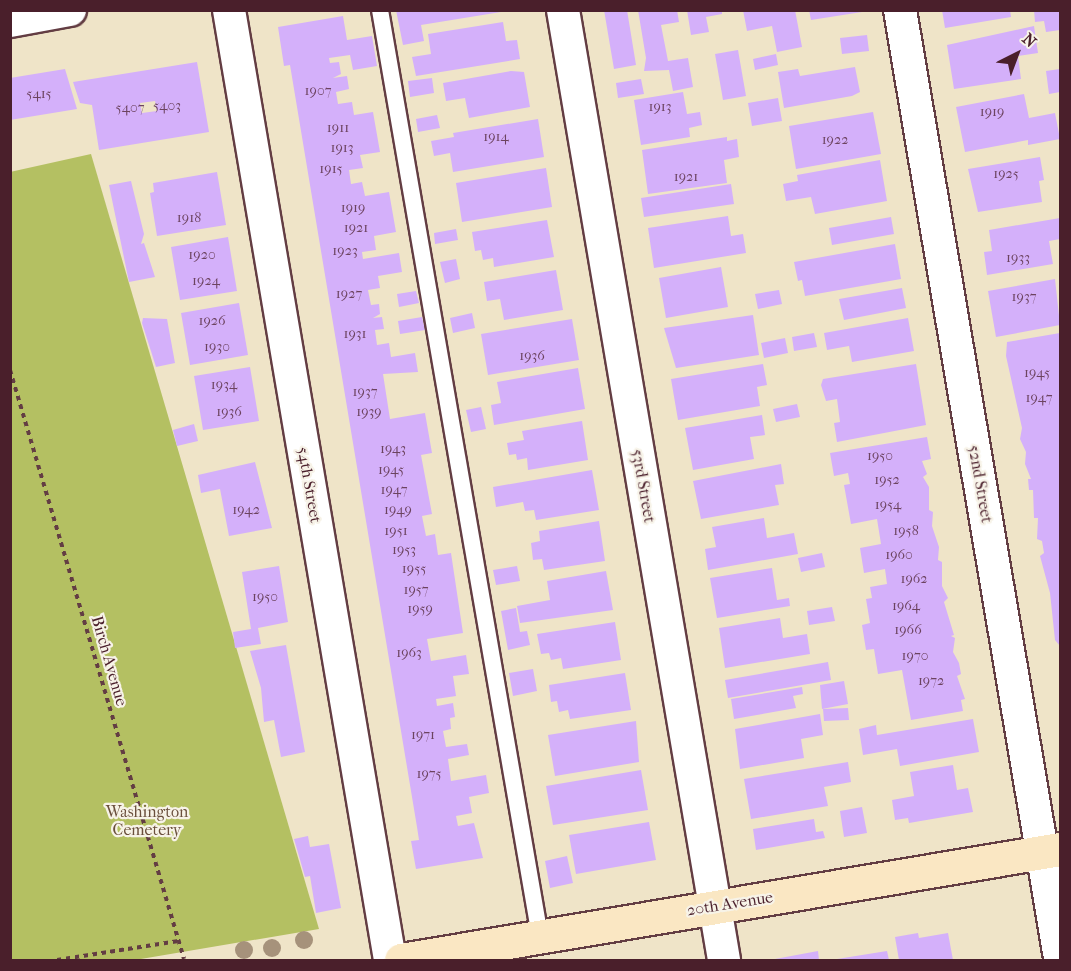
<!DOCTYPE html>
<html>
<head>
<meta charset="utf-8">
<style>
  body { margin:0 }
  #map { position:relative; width:1071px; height:971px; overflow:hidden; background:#efe4c8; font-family:"IM FELL French Canon",serif }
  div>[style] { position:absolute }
  .green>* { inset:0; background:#b4c062 }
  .building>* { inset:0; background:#d4b0fa }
  .path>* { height:4px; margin-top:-2px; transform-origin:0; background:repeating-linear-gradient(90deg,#633d43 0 4.5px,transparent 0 9px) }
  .roads { filter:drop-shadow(2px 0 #633d43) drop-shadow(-2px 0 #633d43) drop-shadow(0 2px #633d43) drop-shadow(0 -2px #633d43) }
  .lane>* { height:16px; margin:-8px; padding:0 8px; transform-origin:8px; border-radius:8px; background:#fff }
  .street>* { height:32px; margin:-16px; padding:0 16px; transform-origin:16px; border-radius:16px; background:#fff }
  .secondary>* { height:33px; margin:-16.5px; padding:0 16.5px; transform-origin:16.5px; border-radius:16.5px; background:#fae7c3 }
  .trees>* { width:18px; height:18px; margin:-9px; border-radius:50%; background:#a6927b }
  span { translate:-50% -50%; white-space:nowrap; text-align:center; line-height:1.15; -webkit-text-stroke:4.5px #f7f3e8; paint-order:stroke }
  .number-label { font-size:14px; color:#6c435f }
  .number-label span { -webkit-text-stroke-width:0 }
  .street-label { font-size:16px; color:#4a1f2b }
  .park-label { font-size:16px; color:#6a4f3c }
  .frame { position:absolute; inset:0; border:12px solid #4a1f2b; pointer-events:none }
  .north { position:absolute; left:987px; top:24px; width:60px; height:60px; -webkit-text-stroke:4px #f7f3e8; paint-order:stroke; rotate:42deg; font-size:16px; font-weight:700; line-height:24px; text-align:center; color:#4a1f2b }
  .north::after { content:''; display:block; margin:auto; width:21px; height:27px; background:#4a1f2b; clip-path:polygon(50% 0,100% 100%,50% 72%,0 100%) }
</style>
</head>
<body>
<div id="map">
  <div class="green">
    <div style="clip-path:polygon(91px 154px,319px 929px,135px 960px,11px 960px,10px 172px)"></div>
  </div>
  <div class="building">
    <div style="clip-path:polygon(396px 10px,500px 10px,501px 12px,421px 25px,424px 41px,403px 45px)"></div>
    <div style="clip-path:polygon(604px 10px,627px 10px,636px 65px,614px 69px)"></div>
    <div style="clip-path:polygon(638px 10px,677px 10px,679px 22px,661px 25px,668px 61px,688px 58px,693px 87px,673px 91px,669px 70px,644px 71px,646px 58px)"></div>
    <div style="clip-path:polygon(687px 10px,722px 10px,722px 14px,706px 17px,709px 32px,691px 35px)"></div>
    <div style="clip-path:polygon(743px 10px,795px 10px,802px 47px,777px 52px,772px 26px,747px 31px)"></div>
    <div style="clip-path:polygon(809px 10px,862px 10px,862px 12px,811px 20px)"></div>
    <div style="clip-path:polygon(942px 10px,1010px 10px,1011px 17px,945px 28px)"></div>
    <div style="clip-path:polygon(1034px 10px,1060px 10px,1060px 30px,1046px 32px,1044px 21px,1035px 22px)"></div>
    <div style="clip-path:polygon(343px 16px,347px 40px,372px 36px,377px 66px,353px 70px,350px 55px,329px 58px,330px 63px,339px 62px,341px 74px,333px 78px,347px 76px,349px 89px,336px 92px,338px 104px,352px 102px,354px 115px,373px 112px,380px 152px,360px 155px,363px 168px,349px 170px,351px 184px,362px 182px,365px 196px,389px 192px,396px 232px,374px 236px,376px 250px,362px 252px,363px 259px,399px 253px,402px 272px,378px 276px,380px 288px,368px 290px,371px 305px,379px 304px,380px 314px,373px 318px,382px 317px,384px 329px,375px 330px,377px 345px,389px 343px,391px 357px,415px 353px,418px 372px,383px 374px,390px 419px,425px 413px,432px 453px,421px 455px,432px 514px,422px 516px,426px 536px,435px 534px,438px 555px,451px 553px,463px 633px,427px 639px,431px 661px,466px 655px,469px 674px,453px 676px,456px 696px,436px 699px,437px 706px,453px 703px,455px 717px,450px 718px,451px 729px,443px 731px,446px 747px,467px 744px,469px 755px,448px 759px,451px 781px,486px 775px,489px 793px,469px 797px,472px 813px,456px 816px,458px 826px,474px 823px,483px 858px,416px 869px,411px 841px,419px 840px,417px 827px,290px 65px,284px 66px,278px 27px)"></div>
    <div style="clip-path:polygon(503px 22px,506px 41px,517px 40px,520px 59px,416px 76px,412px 57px,431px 54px,428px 34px)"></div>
    <div style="clip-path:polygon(1034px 26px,1038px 53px,1018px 56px,1021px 79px,954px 89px,947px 45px)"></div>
    <div style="clip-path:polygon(867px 35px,869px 51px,842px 54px,840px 38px)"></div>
    <div style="clip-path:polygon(738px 50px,746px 96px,723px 100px,715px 54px)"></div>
    <div style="clip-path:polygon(776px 54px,778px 65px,755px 70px,753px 59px)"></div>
    <div style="clip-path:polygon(evenodd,197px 62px,209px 132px,99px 150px,92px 105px,80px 103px,73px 82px,197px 62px,155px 101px,157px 111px,142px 113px,140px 103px,155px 101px)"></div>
    <div style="clip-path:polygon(855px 67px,860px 92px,852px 96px,784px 108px,778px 72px,798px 69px,800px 76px)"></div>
    <div style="clip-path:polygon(65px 69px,77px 109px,10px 120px,10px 78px)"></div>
    <div style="clip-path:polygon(1060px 69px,1060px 92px,1049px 94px,1046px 71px)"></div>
    <div style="clip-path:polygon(511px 71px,524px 72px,530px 107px,469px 118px,465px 98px,446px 101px,443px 83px)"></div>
    <div style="clip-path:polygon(432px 78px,434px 93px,410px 97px,408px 81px)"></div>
    <div style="clip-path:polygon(641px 79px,644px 94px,618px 98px,616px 83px)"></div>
    <div style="clip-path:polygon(683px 92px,687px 114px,700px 112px,702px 125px,689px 128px,690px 137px,641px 145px,634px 100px)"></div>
    <div style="clip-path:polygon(1024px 94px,1029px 118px,1055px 113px,1060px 139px,1028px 145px,1028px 140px,965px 152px,956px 107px)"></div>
    <div style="clip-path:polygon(778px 98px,782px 121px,752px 126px,748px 103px)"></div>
    <div style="clip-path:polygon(873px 112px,881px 154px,796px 169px,789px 126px)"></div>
    <div style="clip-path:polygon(437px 115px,440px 128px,418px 132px,416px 119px)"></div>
    <div style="clip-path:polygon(538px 119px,544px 157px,453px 172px,450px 153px,434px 156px,431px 141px,454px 137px,453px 133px)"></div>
    <div style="clip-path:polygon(727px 137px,727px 141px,737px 139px,739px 157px,724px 160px,727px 183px,648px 194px,642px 150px)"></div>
    <div style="clip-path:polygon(1040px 157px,1044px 180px,1039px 181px,1042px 202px,978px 212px,968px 169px)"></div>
    <div style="clip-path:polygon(880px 160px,887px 201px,815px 214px,811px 197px,786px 201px,783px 184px,798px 181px,797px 175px)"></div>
    <div style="clip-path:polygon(546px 168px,552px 207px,462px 222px,456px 183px)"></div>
    <div style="clip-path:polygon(217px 172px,226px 225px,157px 236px,150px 193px,154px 192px,153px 183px)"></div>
    <div style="clip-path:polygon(131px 181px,144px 234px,141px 244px,144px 243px,155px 277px,129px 282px,109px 185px)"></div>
    <div style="clip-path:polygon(731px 184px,734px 204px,644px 217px,641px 198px)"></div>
    <div style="clip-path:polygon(728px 216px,731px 236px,743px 234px,746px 253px,654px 268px,648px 228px)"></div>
    <div style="clip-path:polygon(891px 217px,894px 234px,832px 245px,829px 228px)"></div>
    <div style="clip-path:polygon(1060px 218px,1060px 239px,1049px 241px,1053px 264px,987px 275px,984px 252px,992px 251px,989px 230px)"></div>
    <div style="clip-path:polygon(547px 220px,554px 257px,494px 267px,493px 258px,483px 260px,481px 250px,475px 251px,472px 232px)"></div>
    <div style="clip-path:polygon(456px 229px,458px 240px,435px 244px,434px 233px)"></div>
    <div style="clip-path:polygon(228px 237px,237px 291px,180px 300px,171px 247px)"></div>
    <div style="clip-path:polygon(895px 244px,901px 279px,805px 296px,802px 280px,798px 281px,794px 262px)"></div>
    <div style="clip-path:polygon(456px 259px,460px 279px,445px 283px,440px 262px)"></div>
    <div style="clip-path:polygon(721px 267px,728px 307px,666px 318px,659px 278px)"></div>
    <div style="clip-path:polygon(556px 270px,563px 310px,504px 320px,500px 299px,487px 301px,484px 282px)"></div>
    <div style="clip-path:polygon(1055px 279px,1060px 325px,996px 337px,988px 291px)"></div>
    <div style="clip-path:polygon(902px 288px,906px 308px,844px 320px,839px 299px)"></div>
    <div style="clip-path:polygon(779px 290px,782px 304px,758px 309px,755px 294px)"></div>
    <div style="clip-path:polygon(416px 291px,419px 303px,399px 307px,397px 294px)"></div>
    <div style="clip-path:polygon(239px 303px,248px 355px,190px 365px,181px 313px)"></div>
    <div style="clip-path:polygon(472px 313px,475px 328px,453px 333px,450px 318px)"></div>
    <div style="clip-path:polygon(753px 315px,759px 355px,676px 368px,664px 328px)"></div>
    <div style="clip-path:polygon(422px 317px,425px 330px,400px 334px,398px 321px)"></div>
    <div style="clip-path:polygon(143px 318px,167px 319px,175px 363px,156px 367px,142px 323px)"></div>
    <div style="clip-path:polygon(908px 318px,914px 351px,852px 362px,849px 346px,827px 350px,824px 333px)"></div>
    <div style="clip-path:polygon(572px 319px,579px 360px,488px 375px,481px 334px)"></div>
    <div style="clip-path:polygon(814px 333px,817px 347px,794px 351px,792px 337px)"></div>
    <div style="clip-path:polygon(1060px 333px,1060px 646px,1055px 640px,1050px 593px,1040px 556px,1044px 553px,1042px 541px,1037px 539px,1038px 518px,1034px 518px,1033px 490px,1029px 490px,1028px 479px,1031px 479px,1025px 464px,1026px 452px,1020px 439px,1022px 428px,1006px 356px,1007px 342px)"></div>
    <div style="clip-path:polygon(785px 338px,788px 353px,764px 358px,761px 343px)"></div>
    <div style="clip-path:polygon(763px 364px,767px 385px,757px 387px,760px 406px,678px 420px,671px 379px)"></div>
    <div style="clip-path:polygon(916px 364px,926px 425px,837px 442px,834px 423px,840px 422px,837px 399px,826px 401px,821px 385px,823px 379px)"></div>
    <div style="clip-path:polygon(250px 367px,259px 421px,203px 430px,194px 376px)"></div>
    <div style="clip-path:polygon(578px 368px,585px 409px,494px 425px,491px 405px,501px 403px,497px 382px)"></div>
    <div style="clip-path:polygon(797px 404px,800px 417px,776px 422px,773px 409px)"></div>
    <div style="clip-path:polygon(481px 407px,486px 429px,471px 432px,466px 410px)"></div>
    <div style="clip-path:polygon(762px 415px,765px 435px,750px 437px,754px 459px,693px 470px,685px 428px)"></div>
    <div style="clip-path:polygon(582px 421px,588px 460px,528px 470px,527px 458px,517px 460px,516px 454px,509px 455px,507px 443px,524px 440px,522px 431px)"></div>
    <div style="clip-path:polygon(194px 424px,198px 441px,177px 446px,173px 430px)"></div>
    <div style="clip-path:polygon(927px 437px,931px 459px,922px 461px,927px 474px,923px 477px,929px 487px,929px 510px,933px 512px,932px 526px,939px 547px,938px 560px,942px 562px,942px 586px,948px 598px,944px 602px,954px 635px,951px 636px,955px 638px,953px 652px,959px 663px,961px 674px,957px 676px,965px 699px,961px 700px,963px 711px,911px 720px,902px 670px,878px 674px,874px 649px,866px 650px,862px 625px,870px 623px,866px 599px,872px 598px,870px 587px,887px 584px,885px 569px,864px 573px,860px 548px,881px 544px,877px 519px,851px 524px,844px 485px,850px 484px,848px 473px,834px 476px,830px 453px)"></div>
    <div style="clip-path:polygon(255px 462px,272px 528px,229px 536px,220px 489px,201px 493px,198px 475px)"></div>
    <div style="clip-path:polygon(781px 464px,784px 484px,775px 485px,779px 505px,701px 519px,693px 481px)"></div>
    <div style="clip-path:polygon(592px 470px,599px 510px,536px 520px,534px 510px,525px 511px,523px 502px,496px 507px,493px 487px)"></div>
    <div style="clip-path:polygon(764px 518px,767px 538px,794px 533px,798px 554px,708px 570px,705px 549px,716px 547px,712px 527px)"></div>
    <div style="clip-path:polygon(599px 521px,605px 561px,544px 570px,542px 559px,533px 560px,531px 543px,540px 541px,539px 531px)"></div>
    <div style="clip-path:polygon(822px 553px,825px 567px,801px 572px,798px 558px)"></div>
    <div style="clip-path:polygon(279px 566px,288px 622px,258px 628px,261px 644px,235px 648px,233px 632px,251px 629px,242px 572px)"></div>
    <div style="clip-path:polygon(517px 566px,520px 581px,496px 585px,493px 570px)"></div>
    <div style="clip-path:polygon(772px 568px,777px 600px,789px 598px,790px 606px,717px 618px,710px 578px)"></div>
    <div style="clip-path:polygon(606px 571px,613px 610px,520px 623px,517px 606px,550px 600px,547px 581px)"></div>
    <div style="clip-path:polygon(832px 607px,835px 621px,809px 625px,807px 611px)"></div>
    <div style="clip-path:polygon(516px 608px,520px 632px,527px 631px,530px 645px,508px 650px,501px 611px)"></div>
    <div style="clip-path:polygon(780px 618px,783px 638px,807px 634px,810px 654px,725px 668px,719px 628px)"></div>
    <div style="clip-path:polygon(615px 622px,621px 660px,563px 669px,561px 658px,551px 660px,549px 653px,541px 654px,537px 634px)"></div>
    <div style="clip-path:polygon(286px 645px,305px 752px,281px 757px,274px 720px,264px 722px,261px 688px,250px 651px)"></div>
    <div style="clip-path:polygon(828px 662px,831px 680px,728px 698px,725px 680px)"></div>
    <div style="clip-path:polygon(533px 669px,537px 691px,513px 696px,509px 673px)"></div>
    <div style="clip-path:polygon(625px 673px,631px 710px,570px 719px,568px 710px,559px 712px,557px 701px,551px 702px,549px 685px)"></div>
    <div style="clip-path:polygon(844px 681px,848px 704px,822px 709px,820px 685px)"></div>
    <div style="clip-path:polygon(802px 687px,803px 694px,793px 696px,796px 708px,734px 719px,731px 699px)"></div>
    <div style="clip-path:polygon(848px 708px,849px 720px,824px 721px,823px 709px)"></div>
    <div style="clip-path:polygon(820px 714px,823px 735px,801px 739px,804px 758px,740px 769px,735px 729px)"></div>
    <div style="clip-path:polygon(973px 719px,979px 752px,900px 766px,897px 749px,863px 755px,859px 729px,876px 725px,877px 735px)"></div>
    <div style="clip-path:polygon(636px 721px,639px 762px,555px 776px,548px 735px)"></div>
    <div style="clip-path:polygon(848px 762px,851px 782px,824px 787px,828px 806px,751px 819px,744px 779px)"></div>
    <div style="clip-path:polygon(953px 765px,957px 790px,968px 788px,973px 812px,909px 823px,908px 818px,895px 820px,892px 800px,914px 796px,910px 772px)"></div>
    <div style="clip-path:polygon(641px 770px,648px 810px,553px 825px,546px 786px)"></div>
    <div style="clip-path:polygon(862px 807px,867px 833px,844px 837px,840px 811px)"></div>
    <div style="clip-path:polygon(814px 819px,816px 832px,823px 831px,825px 838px,756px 850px,753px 829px)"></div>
    <div style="clip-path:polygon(649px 822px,656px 860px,576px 874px,569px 835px)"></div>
    <div style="clip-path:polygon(308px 836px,310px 847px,329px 844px,341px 908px,316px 913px,310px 876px,305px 877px,294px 839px)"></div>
    <div style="clip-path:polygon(567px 856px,573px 883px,550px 888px,545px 861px)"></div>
    <div style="clip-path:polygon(918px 933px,919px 938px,948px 933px,953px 960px,899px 960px,895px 937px)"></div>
    <div style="clip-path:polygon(818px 951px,819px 960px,776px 960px,775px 959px)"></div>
    <div style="clip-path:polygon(887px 951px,889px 960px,837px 960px,837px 959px)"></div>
  </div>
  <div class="path">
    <div style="left:10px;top:370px;width:614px;rotate:73.54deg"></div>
    <div style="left:57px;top:960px;width:123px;rotate:-8.9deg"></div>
  </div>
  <div class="roads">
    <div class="lane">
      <div style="left:380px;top:10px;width:940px;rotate:80.2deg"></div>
    </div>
    <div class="street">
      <div style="left:229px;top:10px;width:964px;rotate:80.38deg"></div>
      <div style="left:563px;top:10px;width:964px;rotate:80.38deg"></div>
      <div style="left:900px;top:10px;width:961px;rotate:80.42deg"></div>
      <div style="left:10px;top:21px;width:61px;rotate:-10.4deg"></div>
    </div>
    <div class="secondary">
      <div style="left:401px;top:960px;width:668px;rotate:-9.56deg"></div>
    </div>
  </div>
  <div class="trees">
    <div style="left:304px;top:940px"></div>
    <div style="left:272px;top:948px"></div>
    <div style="left:244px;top:950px"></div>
  </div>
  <div class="number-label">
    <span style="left:318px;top:91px">1907</span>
    <span style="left:39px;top:94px">5415</span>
    <span style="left:167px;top:106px">5403</span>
    <span style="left:660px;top:107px">1913</span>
    <span style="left:130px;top:108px">5407</span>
    <span style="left:992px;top:112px">1919</span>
    <span style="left:338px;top:128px">1911</span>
    <span style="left:496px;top:137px">1914</span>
    <span style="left:835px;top:140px">1922</span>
    <span style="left:342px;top:148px">1913</span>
    <span style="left:331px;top:169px">1915</span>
    <span style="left:1006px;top:174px">1925</span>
    <span style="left:686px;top:177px">1921</span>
    <span style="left:353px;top:208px">1919</span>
    <span style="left:189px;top:218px">1918</span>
    <span style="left:356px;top:228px">1921</span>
    <span style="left:345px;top:251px">1923</span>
    <span style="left:202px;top:255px">1920</span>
    <span style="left:1018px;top:258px">1933</span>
    <span style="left:206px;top:281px">1924</span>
    <span style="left:349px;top:294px">1927</span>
    <span style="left:1024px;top:297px">1937</span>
    <span style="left:212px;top:321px">1926</span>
    <span style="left:355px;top:334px">1931</span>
    <span style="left:217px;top:347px">1930</span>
    <span style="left:532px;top:356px">1936</span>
    <span style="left:1037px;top:373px">1945</span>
    <span style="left:224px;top:385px">1934</span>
    <span style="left:365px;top:392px">1937</span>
    <span style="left:1039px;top:398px">1947</span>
    <span style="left:229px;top:412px">1936</span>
    <span style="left:369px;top:412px">1939</span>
    <span style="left:393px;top:449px">1943</span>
    <span style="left:880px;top:456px">1950</span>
    <span style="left:391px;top:470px">1945</span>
    <span style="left:887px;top:480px">1952</span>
    <span style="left:394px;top:490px">1947</span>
    <span style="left:888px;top:505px">1954</span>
    <span style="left:246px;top:510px">1942</span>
    <span style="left:398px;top:510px">1949</span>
    <span style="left:396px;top:531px">1951</span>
    <span style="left:906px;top:531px">1958</span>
    <span style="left:404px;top:550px">1953</span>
    <span style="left:899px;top:555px">1960</span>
    <span style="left:414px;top:569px">1955</span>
    <span style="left:914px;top:579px">1962</span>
    <span style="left:416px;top:590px">1957</span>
    <span style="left:265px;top:597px">1950</span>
    <span style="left:906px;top:606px">1964</span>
    <span style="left:420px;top:609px">1959</span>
    <span style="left:908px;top:630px">1966</span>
    <span style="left:409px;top:653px">1963</span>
    <span style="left:915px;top:656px">1970</span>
    <span style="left:931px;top:681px">1972</span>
    <span style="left:423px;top:735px">1971</span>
    <span style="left:429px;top:774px">1975</span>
  </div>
  <div class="street-label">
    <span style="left:980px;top:484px;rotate:80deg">52nd Street</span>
    <span style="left:309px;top:485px;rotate:80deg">54th Street</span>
    <span style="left:643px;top:486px;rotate:80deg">53rd Street</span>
    <span style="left:109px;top:661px;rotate:74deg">Birch Avenue</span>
    <span style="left:730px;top:904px;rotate:-9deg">20th Avenue</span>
  </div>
  <div class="park-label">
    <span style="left:147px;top:821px">Washington<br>Cemetery</span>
  </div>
  <div class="frame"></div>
  <div class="north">N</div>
</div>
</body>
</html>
